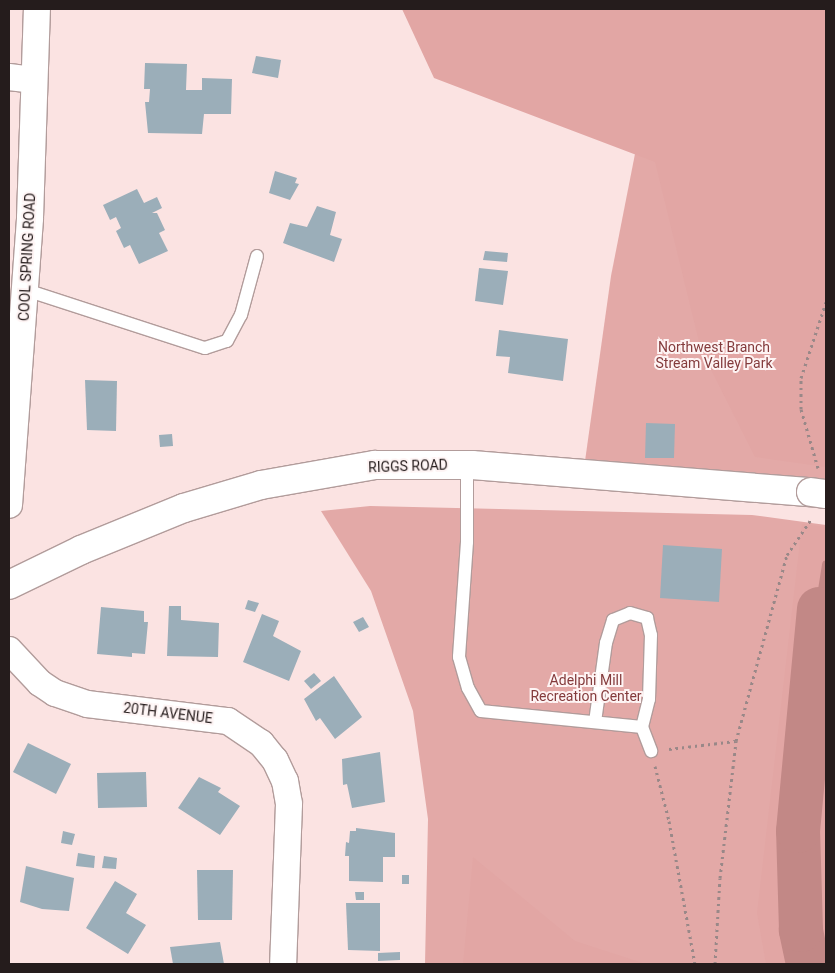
<!DOCTYPE html>
<html>
<head>
<meta charset="utf-8">
<style>
  body { margin:0 }
  #map { position:relative; width:835px; height:973px; overflow:hidden; background:#fbe3e2; font-family:Roboto,sans-serif }
  div>[style] { position:absolute }
  .green>* { inset:0; background:#e3a9a7 }
  .forest>* { inset:0; background:#e2a6a4 }
  .stream>* { height:8px; margin:-4px; padding:0 4px; transform-origin:4px; border-radius:4px; background:#c28886 }
  .river>* { height:44px; margin:-22px; padding:0 22px; transform-origin:22px; border-radius:22px; background:#c28886 }
  .building>* { inset:0; background:#9baeb9 }
  .path>* { height:3px; margin-top:-1.5px; transform-origin:0; background:repeating-linear-gradient(90deg,#988 0 2.5px,transparent 0 6.5px) }
  .roads { filter:drop-shadow(1px 0 #b29c9b) drop-shadow(-1px 0 #b29c9b) drop-shadow(0 1px #b29c9b) drop-shadow(0 -1px #b29c9b) }
  .service>* { height:12px; margin:-6px; padding:0 6px; transform-origin:6px; border-radius:6px; background:#fff }
  .minor>* { height:26px; margin:-13px; padding:0 13px; transform-origin:13px; border-radius:13px; background:#fff }
  .secondary>* { height:28px; margin:-14px; padding:0 14px; transform-origin:14px; border-radius:14px; background:#fff }
  .bridges { filter:drop-shadow(1px 0 #b29c9b) drop-shadow(-1px 0 #b29c9b) drop-shadow(0 1px #b29c9b) drop-shadow(0 -1px #b29c9b) }
  .secondary-bridge>* { height:28px; margin:-14px; padding:0 14px; transform-origin:14px; border-radius:14px; background:#fff }
  span { translate:-50% -50%; white-space:nowrap; text-align:center; line-height:1.15; -webkit-text-stroke:4px #fef4f4; paint-order:stroke }
  .street-label { font-size:14px; color:#251c1c }
  .park-label { font-size:14px; color:#843b3c }
  .frame { position:absolute; inset:0; border:10px solid #251c1c; pointer-events:none }
</style>
</head>
<body>
<div id="map">
  <div class="green">
    <div style="clip-path:polygon(826px 9px,826px 485px,585px 461px,611px 276px,645px 103px)"></div>
    <div style="clip-path:polygon(370px 506px,752px 515px,826px 525px,826px 964px,425px 964px,428px 819px,413px 711px,371px 591px,321px 511px)"></div>
  </div>
  <div class="forest">
    <div style="clip-path:polygon(402px 9px,826px 9px,826px 467px,755px 457px,701px 350px,655px 162px,434px 78px)"></div>
    <div style="clip-path:polygon(802px 524px,826px 527px,826px 964px,766px 964px,757px 913px)"></div>
    <div style="clip-path:polygon(473px 857px,575px 941px,646px 964px,463px 964px)"></div>
  </div>
  <div class="stream">
    <div style="left:819px;top:609px;width:45px;rotate:-81deg"></div>
  </div>
  <div class="river">
    <div style="left:808px;top:964px;width:35px;rotate:-102deg"></div>
    <div style="left:801px;top:930px;width:99px;rotate:-91.7deg"></div>
    <div style="left:798px;top:831px;width:223px;rotate:-84.6deg"></div>
  </div>
  <div class="building">
    <div style="clip-path:polygon(256px 56px,281px 60px,278px 78px,252px 73px)"></div>
    <div style="clip-path:polygon(145px 63px,187px 64px,186px 90px,202px 90px,202px 78px,232px 79px,231px 114px,204px 114px,202px 134px,148px 133px,145px 102px,149px 102px,150px 89px,144px 89px)"></div>
    <div style="clip-path:polygon(275px 171px,297px 178px,295px 183px,299px 184px,290px 200px,269px 193px)"></div>
    <div style="clip-path:polygon(137px 189px,144px 203px,157px 197px,162px 208px,152px 213px,157px 213px,165px 230px,159px 233px,168px 251px,139px 264px,130px 245px,124px 248px,116px 231px,121px 228px,116px 217px,110px 220px,103px 205px)"></div>
    <div style="clip-path:polygon(317px 206px,336px 212px,330px 235px,342px 239px,334px 262px,283px 243px,290px 223px,307px 227px)"></div>
    <div style="clip-path:polygon(485px 251px,508px 253px,507px 262px,483px 260px)"></div>
    <div style="clip-path:polygon(479px 268px,508px 271px,503px 305px,475px 301px)"></div>
    <div style="clip-path:polygon(499px 330px,568px 339px,563px 381px,508px 373px,510px 357px,496px 356px)"></div>
    <div style="clip-path:polygon(85px 380px,117px 381px,116px 431px,87px 430px)"></div>
    <div style="clip-path:polygon(646px 423px,675px 424px,674px 458px,645px 458px)"></div>
    <div style="clip-path:polygon(172px 434px,173px 446px,160px 447px,159px 435px)"></div>
    <div style="clip-path:polygon(663px 545px,722px 549px,719px 602px,660px 598px)"></div>
    <div style="clip-path:polygon(248px 600px,259px 603px,255px 612px,245px 609px)"></div>
    <div style="clip-path:polygon(169px 606px,181px 606px,181px 620px,219px 623px,218px 657px,167px 656px)"></div>
    <div style="clip-path:polygon(101px 607px,144px 611px,144px 622px,148px 622px,145px 654px,132px 653px,132px 657px,97px 654px)"></div>
    <div style="clip-path:polygon(262px 614px,279px 621px,273px 636px,301px 651px,289px 681px,243px 662px)"></div>
    <div style="clip-path:polygon(363px 617px,369px 627px,359px 632px,353px 622px)"></div>
    <div style="clip-path:polygon(314px 673px,321px 681px,311px 689px,304px 681px)"></div>
    <div style="clip-path:polygon(334px 676px,362px 717px,335px 739px,320px 718px,316px 721px,304px 699px)"></div>
    <div style="clip-path:polygon(28px 743px,71px 764px,56px 794px,13px 772px)"></div>
    <div style="clip-path:polygon(380px 752px,385px 802px,352px 808px,347px 784px,343px 785px,342px 759px)"></div>
    <div style="clip-path:polygon(146px 772px,147px 807px,98px 808px,97px 773px)"></div>
    <div style="clip-path:polygon(199px 777px,221px 788px,218px 792px,240px 806px,220px 835px,178px 808px)"></div>
    <div style="clip-path:polygon(356px 828px,395px 833px,395px 857px,383px 857px,383px 882px,349px 881px,349px 856px,345px 856px,346px 842px,349px 843px,350px 831px,356px 831px)"></div>
    <div style="clip-path:polygon(63px 831px,75px 834px,72px 845px,61px 843px)"></div>
    <div style="clip-path:polygon(78px 853px,95px 856px,94px 868px,76px 866px)"></div>
    <div style="clip-path:polygon(104px 856px,117px 858px,116px 869px,102px 868px)"></div>
    <div style="clip-path:polygon(26px 866px,74px 878px,69px 911px,42px 909px,20px 902px)"></div>
    <div style="clip-path:polygon(197px 870px,233px 870px,232px 920px,198px 920px)"></div>
    <div style="clip-path:polygon(402px 875px,409px 875px,409px 884px,402px 884px)"></div>
    <div style="clip-path:polygon(115px 881px,137px 894px,126px 913px,146px 925px,128px 954px,86px 928px)"></div>
    <div style="clip-path:polygon(355px 892px,364px 892px,364px 900px,356px 900px)"></div>
    <div style="clip-path:polygon(346px 903px,380px 903px,380px 951px,348px 950px)"></div>
    <div style="clip-path:polygon(220px 942px,224px 964px,173px 964px,170px 947px)"></div>
    <div style="clip-path:polygon(400px 952px,400px 960px,378px 961px,378px 953px)"></div>
  </div>
  <div class="path">
    <div style="left:818px;top:468px;width:61px;rotate:-106.1deg"></div>
    <div style="left:801px;top:409px;width:31px;rotate:-90deg"></div>
    <div style="left:801px;top:378px;width:80px;rotate:-71.8deg"></div>
    <div style="left:669px;top:749px;width:67px;rotate:-6.8deg"></div>
    <div style="left:655px;top:766px;width:57px;rotate:75.7deg"></div>
    <div style="left:669px;top:821px;width:145px;rotate:79.7deg"></div>
    <div style="left:715px;top:964px;width:86px;rotate:-86.7deg"></div>
    <div style="left:720px;top:878px;width:138px;rotate:-83.3deg"></div>
    <div style="left:736px;top:741px;width:193px;rotate:-74.7deg"></div>
    <div style="left:787px;top:555px;width:45px;rotate:-56deg"></div>
  </div>
  <div class="roads">
    <div class="service">
      <div style="left:26px;top:290px;width:188px;rotate:18deg"></div>
      <div style="left:205px;top:348px;width:23px;rotate:-18deg"></div>
      <div style="left:227px;top:341px;width:30px;rotate:-62deg"></div>
      <div style="left:241px;top:315px;width:61px;rotate:-74.8deg"></div>
      <div style="left:467px;top:464px;width:78px;rotate:90deg"></div>
      <div style="left:467px;top:542px;width:115px;rotate:94deg"></div>
      <div style="left:459px;top:657px;width:32px;rotate:74deg"></div>
      <div style="left:468px;top:688px;width:26px;rotate:61deg"></div>
      <div style="left:481px;top:711px;width:162px;rotate:5.7deg"></div>
      <div style="left:595px;top:722px;width:80px;rotate:-82.1deg"></div>
      <div style="left:606px;top:643px;width:24px;rotate:-73deg"></div>
      <div style="left:613px;top:620px;width:18px;rotate:-22deg"></div>
      <div style="left:630px;top:613px;width:18px;rotate:16deg"></div>
      <div style="left:647px;top:618px;width:17px;rotate:77deg"></div>
      <div style="left:651px;top:635px;width:64px;rotate:91.8deg"></div>
      <div style="left:649px;top:699px;width:29px;rotate:104deg"></div>
      <div style="left:642px;top:727px;width:26px;rotate:69deg"></div>
    </div>
    <div class="minor">
      <div style="left:9px;top:77px;width:24px;rotate:7deg"></div>
      <div style="left:9px;top:505px;width:288px;rotate:-85.8deg"></div>
      <div style="left:30px;top:218px;width:209px;rotate:-88.1deg"></div>
      <div style="left:9px;top:650px;width:45px;rotate:46.8deg"></div>
      <div style="left:40px;top:683px;width:18px;rotate:34deg"></div>
      <div style="left:55px;top:693px;width:34px;rotate:19deg"></div>
      <div style="left:87px;top:704px;width:142px;rotate:6.9deg"></div>
      <div style="left:228px;top:721px;width:40px;rotate:34deg"></div>
      <div style="left:261px;top:743px;width:22px;rotate:51deg"></div>
      <div style="left:275px;top:760px;width:23px;rotate:65deg"></div>
      <div style="left:285px;top:781px;width:23px;rotate:80deg"></div>
      <div style="left:289px;top:804px;width:160px;rotate:92.1deg"></div>
    </div>
    <div class="secondary">
      <div style="left:9px;top:585px;width:80px;rotate:-25.9deg"></div>
      <div style="left:81px;top:550px;width:111px;rotate:-22.2deg"></div>
      <div style="left:184px;top:508px;width:80px;rotate:-16.6deg"></div>
      <div style="left:261px;top:485px;width:116px;rotate:-10deg"></div>
      <div style="left:375px;top:465px;width:97px"></div>
      <div style="left:472px;top:465px;width:340px;rotate:4.6deg"></div>
    </div>
  </div>
  <div class="bridges">
    <div class="secondary-bridge">
      <div style="left:811px;top:492px;width:15px;rotate:8deg"></div>
    </div>
  </div>
  <div class="street-label">
    <span style="left:27px;top:257px;rotate:-87deg">COOL SPRING ROAD</span>
    <span style="left:408px;top:466px;rotate:-2deg">RIGGS ROAD</span>
    <span style="left:168px;top:713px;rotate:7deg">20TH AVENUE</span>
  </div>
  <div class="park-label">
    <span style="left:714px;top:355px">Northwest Branch<br>Stream Valley Park</span>
    <span style="left:586px;top:688px">Adelphi Mill<br>Recreation Center</span>
  </div>
  <div class="frame"></div>
</div>
</body>
</html>
